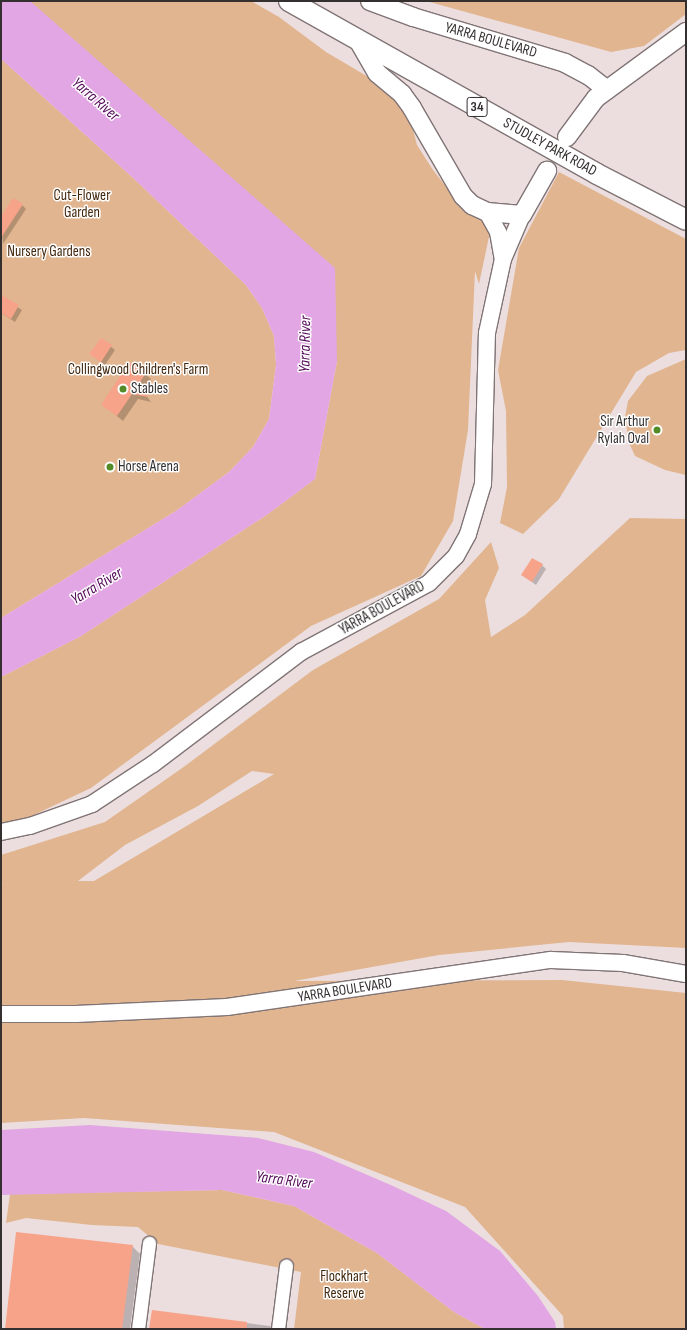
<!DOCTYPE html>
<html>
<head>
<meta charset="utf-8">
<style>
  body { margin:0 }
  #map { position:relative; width:687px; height:1330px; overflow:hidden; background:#ecdedf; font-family:"Sofia Sans Condensed",sans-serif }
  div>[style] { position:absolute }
  .green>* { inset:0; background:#e1b58f }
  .water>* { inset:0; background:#e1a6e3 }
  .shadow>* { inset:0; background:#0003 }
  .building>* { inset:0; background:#f7a389 }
  .roads { filter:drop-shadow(1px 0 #807475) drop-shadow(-1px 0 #807475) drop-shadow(0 1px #807475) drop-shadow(0 -1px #807475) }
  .minor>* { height:13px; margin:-6.5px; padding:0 6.5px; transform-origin:6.5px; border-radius:6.5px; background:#fff }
  .tertiary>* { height:16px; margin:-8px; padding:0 8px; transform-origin:8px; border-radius:8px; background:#fff }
  .secondary>* { height:18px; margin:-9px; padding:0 9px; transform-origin:9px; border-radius:9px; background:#fff }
  .primary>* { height:20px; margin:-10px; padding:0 10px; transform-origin:10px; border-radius:10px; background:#fff }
  .dots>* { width:11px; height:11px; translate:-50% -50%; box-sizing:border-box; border:2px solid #fff; border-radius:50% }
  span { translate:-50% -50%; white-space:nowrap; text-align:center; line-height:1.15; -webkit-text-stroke:3px #fff; paint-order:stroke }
  .shield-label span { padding:1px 3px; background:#fff; border:1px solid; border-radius:3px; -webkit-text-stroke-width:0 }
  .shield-label { font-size:14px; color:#353030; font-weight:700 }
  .street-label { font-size:15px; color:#353030 }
  .park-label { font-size:15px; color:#42270e }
  .poi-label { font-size:15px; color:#353030 }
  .left { translate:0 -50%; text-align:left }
  .right { translate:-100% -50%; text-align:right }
  .water-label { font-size:16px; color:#530b58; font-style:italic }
  .frame { position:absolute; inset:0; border:2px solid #353030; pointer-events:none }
</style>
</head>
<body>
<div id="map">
  <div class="green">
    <div style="clip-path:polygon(30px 1px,251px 1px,279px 17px,326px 52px,365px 75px,395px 97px,411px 122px,417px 145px,433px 170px,451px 193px,486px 223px,490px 232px,479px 284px,475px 271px,468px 430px,453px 521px,421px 576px,311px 626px,91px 788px,21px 821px,1px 823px,1px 677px,81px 636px,268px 514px,315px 479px,337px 361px)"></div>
    <div style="clip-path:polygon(426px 1px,686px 1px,686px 14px,644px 46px,611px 52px)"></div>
    <div style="clip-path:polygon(1px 59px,131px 176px,246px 285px,262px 308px,274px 336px,276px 365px,269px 419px,253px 447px,229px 472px,176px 511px,1px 618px)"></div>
    <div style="clip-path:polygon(559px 172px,686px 239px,686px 350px,669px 353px,636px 372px,559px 499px,523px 534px,500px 523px,507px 487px,506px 411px,498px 370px,519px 248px)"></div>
    <div style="clip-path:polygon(686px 359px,686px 475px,665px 470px,635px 456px,629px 443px,625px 417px,628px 401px,647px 376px)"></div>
    <div style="clip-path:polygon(evenodd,630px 518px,686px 519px,686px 948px,569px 942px,439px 955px,294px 981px,562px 980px,686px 993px,686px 1329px,564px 1329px,563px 1316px,465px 1207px,274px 1132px,84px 1118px,1px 1123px,1px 885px,3px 885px,1px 883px,1px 855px,105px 822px,185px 766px,313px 670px,439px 599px,491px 542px,499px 568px,485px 600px,491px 637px,525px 615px,630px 518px,252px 771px,274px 774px,94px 881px,78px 881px,125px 845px,198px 806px,252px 771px)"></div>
    <div style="clip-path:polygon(222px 1190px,294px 1206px,377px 1253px,454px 1312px,485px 1329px,294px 1329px,301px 1272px,158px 1244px,138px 1227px,92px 1225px,26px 1218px,6px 1223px,10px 1194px)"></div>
  </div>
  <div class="water">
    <div style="clip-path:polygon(1px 1px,30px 1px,335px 268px,337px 361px,315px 479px,268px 514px,81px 636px,1px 677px,1px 618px,176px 511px,229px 472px,253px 447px,269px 419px,276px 365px,274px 336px,262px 308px,246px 285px,131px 176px,1px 59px)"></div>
    <div style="clip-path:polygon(90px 1125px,258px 1138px,314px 1152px,393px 1186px,446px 1211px,500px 1251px,538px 1296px,555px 1322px,556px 1329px,485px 1329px,454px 1312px,377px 1253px,294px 1206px,222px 1190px,1px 1195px,1px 1130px)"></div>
  </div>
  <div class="shadow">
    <div style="clip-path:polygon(22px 205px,26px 209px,3px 244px,1px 219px)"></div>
    <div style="clip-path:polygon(1px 296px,22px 310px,15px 322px,1px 313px)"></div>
    <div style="clip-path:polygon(101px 339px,115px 350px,105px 365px,91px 354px)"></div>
    <div style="clip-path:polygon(145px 374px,151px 379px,143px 391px,151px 402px,138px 399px,123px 421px,102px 404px)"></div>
    <div style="clip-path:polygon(542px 565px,546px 569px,536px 585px,522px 575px)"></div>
    <div style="clip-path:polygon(132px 1246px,140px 1254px,130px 1329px,6px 1329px)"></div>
    <div style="clip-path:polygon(153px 1311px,270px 1326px,273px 1329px,150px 1329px)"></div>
  </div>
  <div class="building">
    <div style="clip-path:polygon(13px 198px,23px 204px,1px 238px,1px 217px)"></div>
    <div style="clip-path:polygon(1px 295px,19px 305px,11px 319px,1px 313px)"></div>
    <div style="clip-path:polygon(101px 338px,112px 345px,101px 362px,89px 354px)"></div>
    <div style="clip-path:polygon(129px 362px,146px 373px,138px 385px,148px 397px,132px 394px,117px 416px,101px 405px)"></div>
    <div style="clip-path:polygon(532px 558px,543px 564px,532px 582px,521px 575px)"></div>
    <div style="clip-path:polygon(16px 1232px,133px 1245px,122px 1329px,5px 1329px)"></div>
    <div style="clip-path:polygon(152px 1310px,247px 1322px,247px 1329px,149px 1329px)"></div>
  </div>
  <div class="roads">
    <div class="minor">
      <div style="left:138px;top:1329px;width:87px;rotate:-82.7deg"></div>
      <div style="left:278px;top:1329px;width:64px;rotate:-82.8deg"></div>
    </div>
    <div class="tertiary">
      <div style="left:487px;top:212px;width:23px;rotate:61deg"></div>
      <div style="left:498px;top:232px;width:27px;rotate:80deg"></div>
      <div style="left:1px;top:832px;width:30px;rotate:-12deg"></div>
      <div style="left:30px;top:826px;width:66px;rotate:-19.5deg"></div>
      <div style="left:92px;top:804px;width:73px;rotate:-33.3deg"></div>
      <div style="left:153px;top:764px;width:186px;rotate:-37.1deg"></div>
      <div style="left:301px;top:652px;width:145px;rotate:-28.3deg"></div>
      <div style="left:429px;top:583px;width:38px;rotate:-45deg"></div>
      <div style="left:456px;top:556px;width:25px;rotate:-61deg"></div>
      <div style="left:468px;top:534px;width:52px;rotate:-73.3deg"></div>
      <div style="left:483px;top:484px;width:151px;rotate:-88.5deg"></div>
      <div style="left:487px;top:333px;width:76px;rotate:-77.8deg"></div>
      <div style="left:503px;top:259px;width:48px;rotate:-66.6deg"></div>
      <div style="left:1px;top:1014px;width:75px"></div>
      <div style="left:76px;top:1014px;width:151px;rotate:-2.7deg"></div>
      <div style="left:227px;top:1007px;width:327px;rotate:-8.3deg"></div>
      <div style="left:551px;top:960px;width:72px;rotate:2.4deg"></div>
      <div style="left:623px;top:963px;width:64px;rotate:9.9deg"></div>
    </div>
    <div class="secondary">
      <div style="left:370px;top:1px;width:46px;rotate:20.4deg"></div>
      <div style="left:413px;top:17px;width:159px;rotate:16.8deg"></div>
      <div style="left:565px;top:63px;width:26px;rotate:28deg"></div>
      <div style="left:588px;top:75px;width:24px;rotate:38deg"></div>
      <div style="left:358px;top:40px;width:38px;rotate:60deg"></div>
      <div style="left:377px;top:73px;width:33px;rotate:40deg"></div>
      <div style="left:402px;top:94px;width:17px;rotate:54deg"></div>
      <div style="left:412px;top:108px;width:102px;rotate:59.9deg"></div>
      <div style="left:463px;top:196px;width:13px;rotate:45deg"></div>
      <div style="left:472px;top:205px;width:17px;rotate:25deg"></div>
      <div style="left:487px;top:212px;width:35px;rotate:5deg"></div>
      <div style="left:522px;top:215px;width:51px;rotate:-60.4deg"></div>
      <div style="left:567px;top:137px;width:49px;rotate:-53.4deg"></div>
      <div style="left:596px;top:98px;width:112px;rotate:-36.3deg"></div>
    </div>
    <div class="primary">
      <div style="left:289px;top:1px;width:353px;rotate:29.3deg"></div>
      <div style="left:597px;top:174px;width:100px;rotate:27.3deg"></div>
    </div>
  </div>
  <div class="dots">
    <div style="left:123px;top:389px;background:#538c27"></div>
    <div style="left:657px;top:430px;background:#538c27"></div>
    <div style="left:110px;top:467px;background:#538c27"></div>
  </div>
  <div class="shield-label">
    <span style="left:477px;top:107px">34</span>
  </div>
  <div class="street-label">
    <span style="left:491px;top:40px;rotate:16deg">YARRA BOULEVARD</span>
    <span style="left:550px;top:147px;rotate:29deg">STUDLEY PARK ROAD</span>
    <span style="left:382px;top:608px;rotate:-29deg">YARRA BOULEVARD</span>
    <span style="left:345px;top:990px;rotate:-9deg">YARRA BOULEVARD</span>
  </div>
  <div class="park-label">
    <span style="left:82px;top:204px">Cut-Flower<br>Garden</span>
    <span style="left:49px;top:252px">Nursery Gardens</span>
    <span style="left:138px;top:370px">Collingwood Children's Farm</span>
    <span style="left:344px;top:1285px">Flockhart<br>Reserve</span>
  </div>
  <div class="poi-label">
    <span class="left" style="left:131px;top:389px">Stables</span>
    <span class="right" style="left:649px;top:430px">Sir Arthur<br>Rylah Oval</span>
    <span class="left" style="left:118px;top:467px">Horse Arena</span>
  </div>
  <div class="water-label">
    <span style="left:95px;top:100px;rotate:41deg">Yarra River</span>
    <span style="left:306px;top:344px;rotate:-89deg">Yarra River</span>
    <span style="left:97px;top:587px;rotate:-31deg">Yarra River</span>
    <span style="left:284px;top:1181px;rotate:7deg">Yarra River</span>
  </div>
  <div class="frame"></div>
</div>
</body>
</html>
